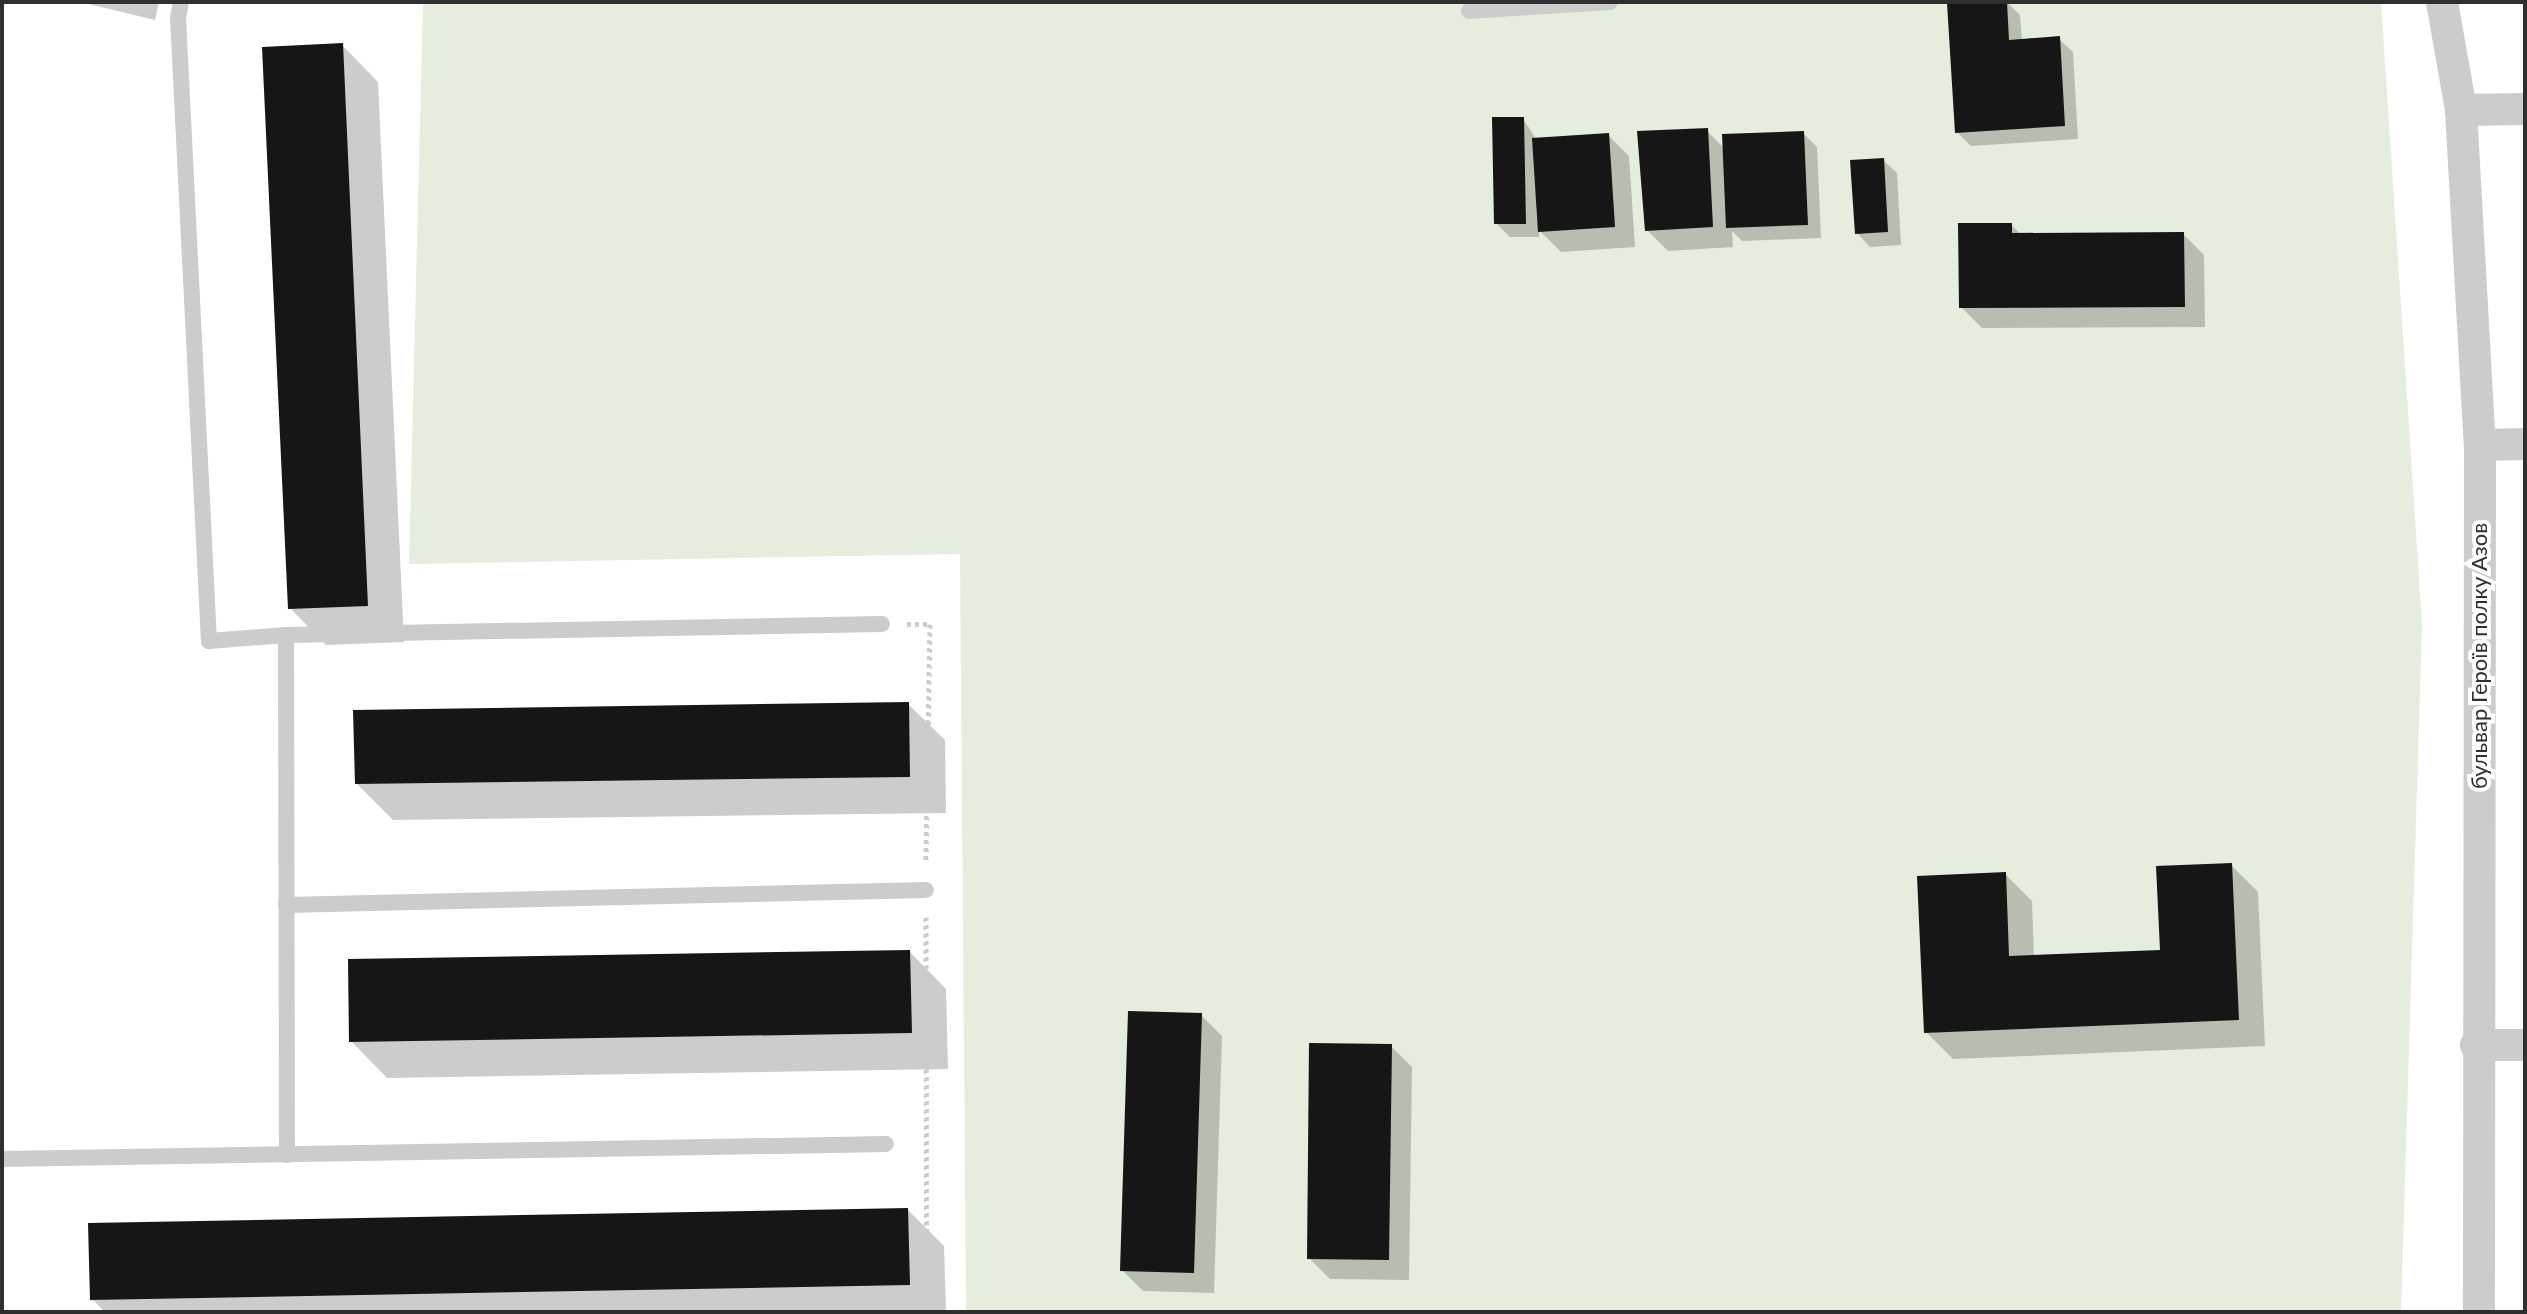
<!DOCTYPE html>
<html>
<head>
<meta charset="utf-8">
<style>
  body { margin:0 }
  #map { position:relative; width:2527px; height:1314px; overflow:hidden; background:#fff; font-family:Lato,sans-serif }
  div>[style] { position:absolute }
  .green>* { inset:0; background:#e5eedc }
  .shadow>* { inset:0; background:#0003 }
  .building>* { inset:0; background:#161616 }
  .path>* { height:5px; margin-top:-2.5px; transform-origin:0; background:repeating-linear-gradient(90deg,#ccc 0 4px,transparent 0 8px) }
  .service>* { height:16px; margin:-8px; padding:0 8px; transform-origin:8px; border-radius:8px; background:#ccc }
  .minor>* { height:32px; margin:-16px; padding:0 16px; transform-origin:16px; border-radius:16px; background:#ccc }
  span { translate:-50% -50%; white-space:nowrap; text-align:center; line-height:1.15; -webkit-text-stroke:8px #fff; paint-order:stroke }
  .street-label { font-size:22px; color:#2f2f2f }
  .frame { position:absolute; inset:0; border:4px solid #2f2f2f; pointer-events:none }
</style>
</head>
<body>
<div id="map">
  <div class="green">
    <div style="clip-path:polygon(423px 2px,2381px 2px,2422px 624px,2401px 1312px,966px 1312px,960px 554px,409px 564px)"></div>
  </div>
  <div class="shadow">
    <div style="clip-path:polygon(80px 2px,159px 2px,155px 20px)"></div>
    <div style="clip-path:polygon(2007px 2px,2020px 15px,2022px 41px,2059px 39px,2073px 52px,2078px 139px,1971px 146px,1957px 132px,1949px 5px)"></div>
    <div style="clip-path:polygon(342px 45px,378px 82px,404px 642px,326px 645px,290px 608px)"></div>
    <div style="clip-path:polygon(1523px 119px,1537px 140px,1608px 135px,1629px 156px,1635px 247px,1561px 252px,1539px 230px,1539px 237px,1510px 237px,1496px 223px)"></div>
    <div style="clip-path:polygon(1707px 131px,1724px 148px,1803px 133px,1817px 147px,1821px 238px,1742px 241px,1732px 231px,1733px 247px,1668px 251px,1647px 230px)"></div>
    <div style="clip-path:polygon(1883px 160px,1897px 173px,1901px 245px,1870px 247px,1857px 233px)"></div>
    <div style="clip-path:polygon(2011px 225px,2022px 235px,2183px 234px,2204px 255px,2205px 327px,1982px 328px,1961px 307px)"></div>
    <div style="clip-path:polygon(908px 704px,945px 740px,946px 813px,393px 820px,357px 784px)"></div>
    <div style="clip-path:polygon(2231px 865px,2258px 892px,2265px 1046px,1953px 1059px,1926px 1032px,2005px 874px,2032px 901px,2034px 957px,2162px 952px)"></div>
    <div style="clip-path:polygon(910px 952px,946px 989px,948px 1069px,387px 1078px,351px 1041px)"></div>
    <div style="clip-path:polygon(1201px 1015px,1222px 1036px,1214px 1293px,1143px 1291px,1122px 1270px)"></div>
    <div style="clip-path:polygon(1391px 1046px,1412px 1067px,1409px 1280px,1330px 1279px,1309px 1258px)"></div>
    <div style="clip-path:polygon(908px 1210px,944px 1246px,946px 1312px,105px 1312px,92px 1299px)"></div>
  </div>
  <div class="building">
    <div style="clip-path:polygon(2007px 2px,2009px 40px,2060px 36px,2065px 126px,1955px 133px,1947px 3px)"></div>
    <div style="clip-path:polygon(343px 43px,368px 606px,288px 609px,262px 47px)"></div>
    <div style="clip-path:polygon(1492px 117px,1524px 117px,1526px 224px,1494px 224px)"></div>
    <div style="clip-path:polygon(1708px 128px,1713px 227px,1645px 231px,1637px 131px)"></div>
    <div style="clip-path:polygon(1804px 131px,1808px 225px,1726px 228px,1722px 134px)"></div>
    <div style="clip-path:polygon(1609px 133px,1615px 227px,1538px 232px,1532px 138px)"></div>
    <div style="clip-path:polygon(1884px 158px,1888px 232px,1855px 234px,1850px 160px)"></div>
    <div style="clip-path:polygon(1958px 223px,2012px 223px,2012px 233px,2184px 232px,2185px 307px,1959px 308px)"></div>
    <div style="clip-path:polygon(909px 702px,910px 777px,355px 784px,353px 710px)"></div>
    <div style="clip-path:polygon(2232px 863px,2239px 1020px,1924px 1033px,1917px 876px,2006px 872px,2009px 956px,2160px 950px,2156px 866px)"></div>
    <div style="clip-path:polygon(910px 950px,912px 1033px,349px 1042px,348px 959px)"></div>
    <div style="clip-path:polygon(1128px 1011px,1202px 1013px,1194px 1273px,1120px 1271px)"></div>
    <div style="clip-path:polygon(1309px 1043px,1392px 1044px,1389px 1260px,1307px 1259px)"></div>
    <div style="clip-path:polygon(908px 1208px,910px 1285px,90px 1300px,88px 1223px)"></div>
  </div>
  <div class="path">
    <div style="left:907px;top:624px;width:23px"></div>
    <div style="left:930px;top:624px;width:239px;rotate:91deg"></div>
    <div style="left:926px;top:917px;width:395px;rotate:89.9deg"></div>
  </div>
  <div class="service">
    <div style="left:181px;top:2px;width:15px;rotate:101deg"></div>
    <div style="left:178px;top:17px;width:625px;rotate:87.16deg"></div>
    <div style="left:209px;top:641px;width:77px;rotate:-4.5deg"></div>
    <div style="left:286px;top:635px;width:520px;rotate:89.89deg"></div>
    <div style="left:1469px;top:11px;width:141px;rotate:-3.7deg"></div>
    <div style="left:286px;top:635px;width:596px;rotate:-1.06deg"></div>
    <div style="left:286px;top:905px;width:640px;rotate:-1.34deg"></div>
    <div style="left:2px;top:1159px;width:884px;rotate:-0.97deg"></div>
  </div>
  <div class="minor">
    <div style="left:2442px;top:2px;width:110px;rotate:80deg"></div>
    <div style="left:2461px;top:110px;width:336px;rotate:86.8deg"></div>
    <div style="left:2480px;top:445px;width:867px;rotate:90.07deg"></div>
    <div style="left:2461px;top:110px;width:64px;rotate:-0.9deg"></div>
    <div style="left:2480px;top:445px;width:45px;rotate:-1.3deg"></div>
    <div style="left:2476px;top:1045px;width:49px"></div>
  </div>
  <div class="street-label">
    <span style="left:2479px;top:656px;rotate:-90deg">бульвар Героїв полку Азов</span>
  </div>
  <div class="frame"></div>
</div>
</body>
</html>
